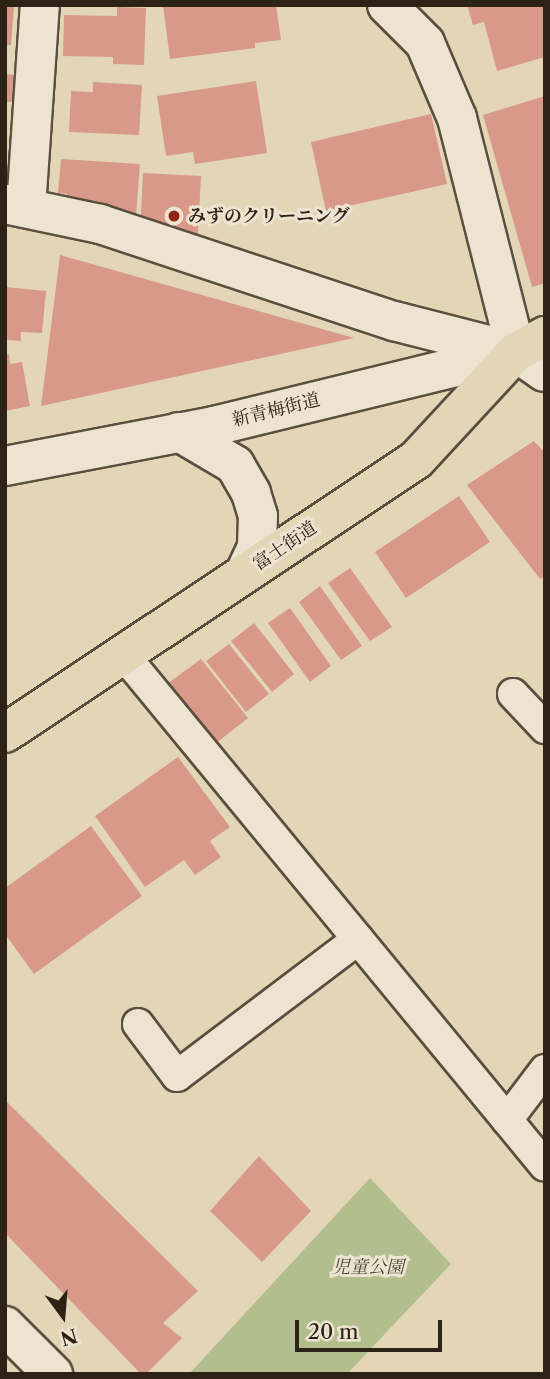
<!DOCTYPE html>
<html>
<head>
<meta charset="utf-8">
<style>
  body { margin:0 }
  #map { position:relative; width:550px; height:1379px; overflow:hidden; background:#e2d6b6; font-family:"Libre Caslon Text","Noto Serif JP",serif }
  div>[style] { position:absolute }
  .green>* { inset:0; background:#b3be8e }
  .building>* { inset:0; background:#d99988 }
  .roads { filter:drop-shadow(2px 0 #5a4f3e) drop-shadow(-2px 0 #5a4f3e) drop-shadow(0 2px #5a4f3e) drop-shadow(0 -2px #5a4f3e) }
  .lane>* { height:30px; margin:-15px; padding:0 15px; transform-origin:15px; border-radius:15px; background:#ece4d0 }
  .street>* { height:38px; margin:-19px; padding:0 19px; transform-origin:19px; border-radius:19px; background:#ece4d0 }
  .secondary>* { height:38px; margin:-19px; padding:0 19px; transform-origin:19px; border-radius:19px; background:#ece4d0 }
  .primary>* { height:38px; margin:-19px; padding:0 19px; transform-origin:19px; border-radius:19px; background:#e2d6b6 }
  .dots>* { width:19px; height:19px; translate:-50% -50%; box-sizing:border-box; border:4px solid #ece4d0; border-radius:50% }
  span { translate:-50% -50%; white-space:nowrap; text-align:center; line-height:1.15; -webkit-text-stroke:6px #ece4d0; paint-order:stroke }
  .poi-label { font-size:18px; color:#2d2216; font-weight:700 }
  .left { translate:0 -50%; text-align:left }
  .street-label { font-size:18px; color:#2d2216 }
  .park-label { font-size:18px; color:#4e4934; font-style:italic }
  .frame { position:absolute; inset:0; border:7px solid #2d2216; pointer-events:none }
  .north { position:absolute; left:28px; top:1281px; width:70px; height:70px; -webkit-text-stroke:5px #ece4d0; paint-order:stroke; rotate:164deg; font-size:19px; font-weight:700; line-height:28px; text-align:center; color:#2d2216 }
  .north::after { content:''; display:block; margin:auto; width:24px; height:32px; background:#2d2216; clip-path:polygon(50% 0,100% 100%,50% 72%,0 100%) }
  .scale { position:absolute; left:295px; top:1320px; width:147px; height:32px; box-sizing:border-box; border:4px solid #2d2216; border-top:0; padding-left:9px; font-size:21px; line-height:24px; white-space:nowrap; color:#2d2216; -webkit-text-stroke:5px #ece4d0; paint-order:stroke }
</style>
</head>
<body>
<div id="map">
  <div class="green">
    <div style="clip-path:polygon(370px 1178px,451px 1264px,347px 1374px,189px 1374px)"></div>
  </div>
  <div class="building">
    <div style="clip-path:polygon(163px 5px,276px 5px,281px 40px,255px 43px,255px 48px,170px 59px)"></div>
    <div style="clip-path:polygon(467px 5px,545px 5px,545px 57px,497px 71px,484px 22px,473px 25px)"></div>
    <div style="clip-path:polygon(5px 6px,14px 7px,11px 45px,5px 45px)"></div>
    <div style="clip-path:polygon(117px 7px,146px 8px,144px 65px,113px 64px,113px 57px,63px 56px,64px 15px,117px 16px)"></div>
    <div style="clip-path:polygon(5px 74px,15px 75px,13px 102px,5px 102px)"></div>
    <div style="clip-path:polygon(256px 81px,267px 153px,195px 164px,193px 152px,166px 156px,157px 96px)"></div>
    <div style="clip-path:polygon(93px 82px,142px 85px,139px 135px,69px 132px,71px 91px,93px 92px)"></div>
    <div style="clip-path:polygon(545px 96px,545px 283px,532px 287px,483px 115px)"></div>
    <div style="clip-path:polygon(431px 114px,447px 184px,326px 211px,311px 142px)"></div>
    <div style="clip-path:polygon(61px 159px,140px 164px,136px 216px,66px 206px,67px 194px,58px 193px)"></div>
    <div style="clip-path:polygon(143px 173px,201px 176px,198px 234px,140px 232px)"></div>
    <div style="clip-path:polygon(60px 255px,354px 338px,41px 406px)"></div>
    <div style="clip-path:polygon(5px 287px,46px 291px,42px 333px,21px 332px,21px 341px,5px 340px)"></div>
    <div style="clip-path:polygon(9px 354px,10px 364px,22px 362px,30px 406px,5px 411px,5px 355px)"></div>
    <div style="clip-path:polygon(534px 441px,545px 453px,545px 576px,540px 579px,467px 485px)"></div>
    <div style="clip-path:polygon(459px 496px,490px 542px,406px 598px,375px 552px)"></div>
    <div style="clip-path:polygon(350px 568px,392px 627px,370px 641px,328px 583px)"></div>
    <div style="clip-path:polygon(320px 586px,362px 646px,341px 660px,299px 602px)"></div>
    <div style="clip-path:polygon(290px 608px,331px 666px,310px 682px,268px 623px)"></div>
    <div style="clip-path:polygon(254px 623px,294px 674px,272px 692px,231px 641px)"></div>
    <div style="clip-path:polygon(229px 644px,269px 694px,246px 712px,206px 661px)"></div>
    <div style="clip-path:polygon(201px 659px,248px 718px,215px 744px,167px 684px)"></div>
    <div style="clip-path:polygon(178px 757px,230px 827px,210px 841px,221px 857px,195px 875px,184px 860px,145px 887px,95px 816px)"></div>
    <div style="clip-path:polygon(91px 826px,142px 896px,34px 974px,5px 934px,5px 888px)"></div>
    <div style="clip-path:polygon(5px 1100px,198px 1291px,163px 1323px,182px 1338px,146px 1374px,141px 1374px,5px 1233px)"></div>
    <div style="clip-path:polygon(259px 1156px,311px 1211px,262px 1262px,210px 1211px)"></div>
  </div>
  <div class="roads">
    <div class="lane">
      <div style="left:123px;top:654px;width:663px;rotate:50.5deg"></div>
      <div style="left:513px;top:694px;width:47px;rotate:46.7deg"></div>
      <div style="left:138px;top:1024px;width:65px;rotate:53.1deg"></div>
      <div style="left:177px;top:1076px;width:227px;rotate:-37.1deg"></div>
      <div style="left:507px;top:1120px;width:63px;rotate:-52.8deg"></div>
    </div>
    <div class="street">
      <div style="left:387px;top:5px;width:54px;rotate:45deg"></div>
      <div style="left:425px;top:43px;width:82px;rotate:66.9deg"></div>
      <div style="left:457px;top:118px;width:241px;rotate:75.8deg"></div>
      <div style="left:5px;top:204px;width:97px;rotate:11.9deg"></div>
      <div style="left:100px;top:224px;width:310px;rotate:18.3deg"></div>
      <div style="left:394px;top:321px;width:126px;rotate:14.3deg"></div>
      <div style="left:516px;top:352px;width:35px;rotate:35deg"></div>
      <div style="left:26px;top:208px;width:203px;rotate:-86.1deg"></div>
      <div style="left:5px;top:1326px;width:68px;rotate:45deg"></div>
    </div>
    <div class="secondary">
      <div style="left:179px;top:432px;width:65px;rotate:30.5deg"></div>
      <div style="left:235px;top:465px;width:32px;rotate:60deg"></div>
      <div style="left:251px;top:493px;width:24px;rotate:73deg"></div>
      <div style="left:258px;top:516px;width:31px;rotate:92deg"></div>
      <div style="left:257px;top:547px;width:29px;rotate:115deg"></div>
      <div style="left:5px;top:466px;width:213px;rotate:-10.8deg"></div>
      <div style="left:214px;top:426px;width:328px;rotate:-13.7deg"></div>
    </div>
    <div class="primary">
      <div style="left:5px;top:733px;width:493px;rotate:-33.6deg"></div>
      <div style="left:416px;top:460px;width:147px;rotate:-47.2deg"></div>
      <div style="left:516px;top:352px;width:33px;rotate:-29deg"></div>
    </div>
  </div>
  <div class="dots">
    <div style="left:174px;top:216px;background:#8f2418"></div>
  </div>
  <div class="poi-label">
    <span class="left" style="left:188px;top:216px">みずのクリーニング</span>
  </div>
  <div class="street-label">
    <span style="left:276px;top:410px;rotate:-14deg">新青梅街道</span>
    <span style="left:285px;top:546px;rotate:-34deg">富士街道</span>
  </div>
  <div class="park-label">
    <span style="left:368px;top:1267px">児童公園</span>
  </div>
  <div class="frame"></div>
  <div class="north">N</div>
  <div class="scale">20 m</div>
</div>
</body>
</html>
